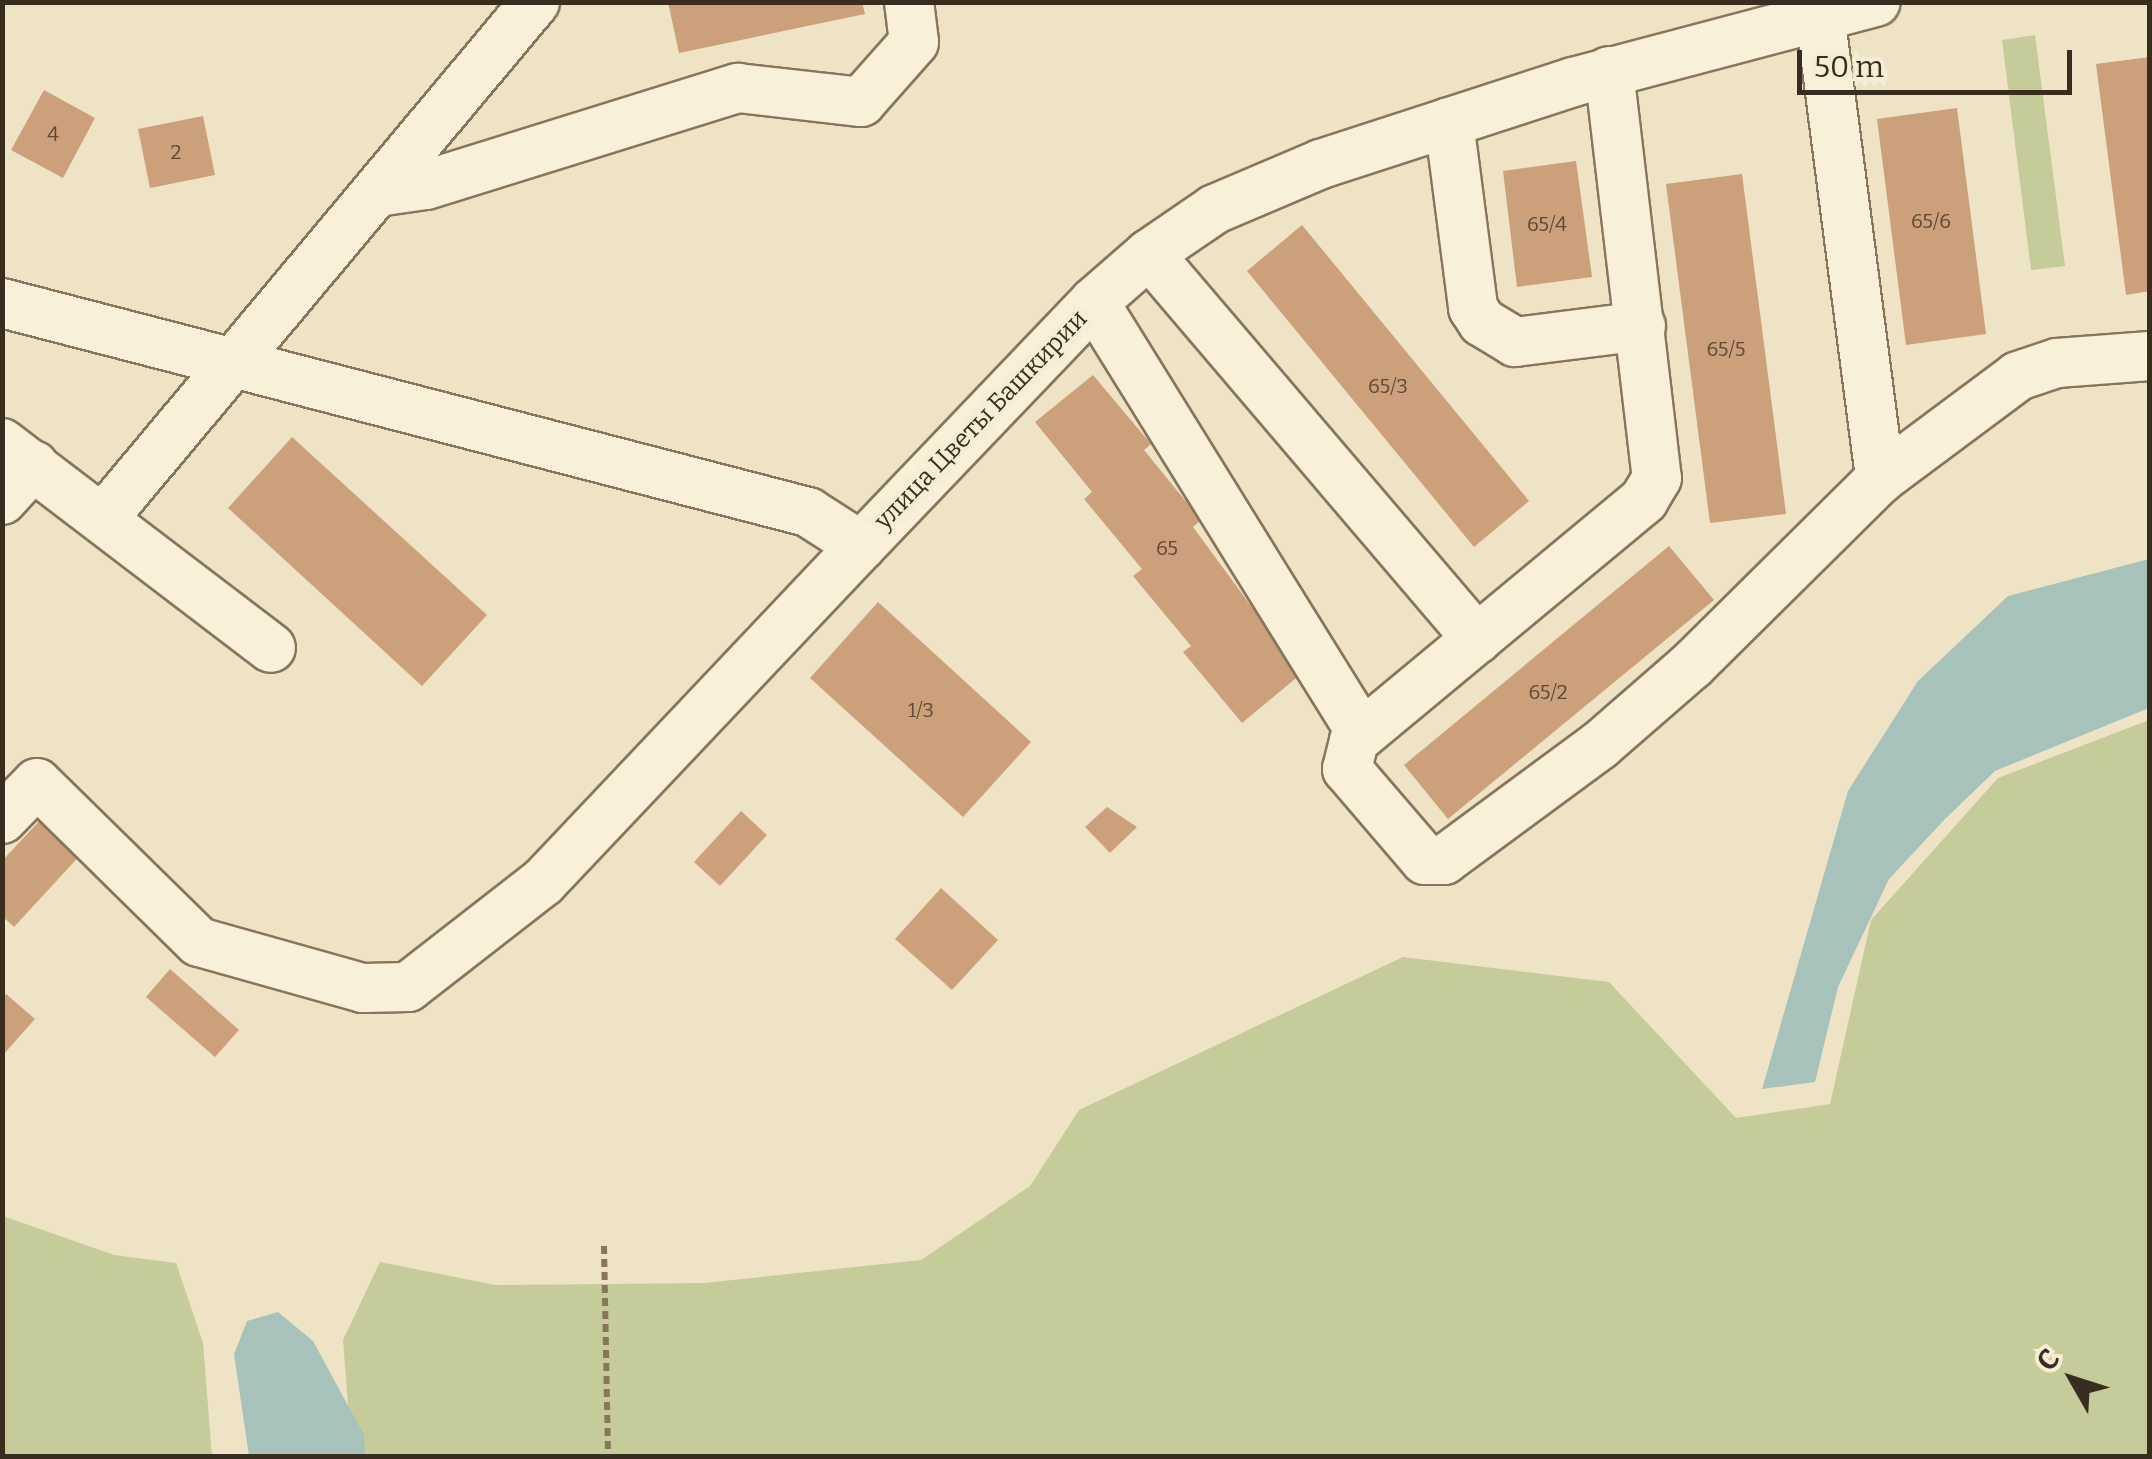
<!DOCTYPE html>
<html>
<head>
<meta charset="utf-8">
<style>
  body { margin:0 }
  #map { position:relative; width:2152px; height:1459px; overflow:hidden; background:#eee3c5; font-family:Bitter,serif }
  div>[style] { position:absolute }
  .green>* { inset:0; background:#c5cc99 }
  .water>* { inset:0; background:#a7c2bb }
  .building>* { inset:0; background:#cca07b }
  .path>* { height:6px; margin-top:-3px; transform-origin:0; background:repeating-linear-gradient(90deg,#89755b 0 8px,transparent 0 13px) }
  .roads { filter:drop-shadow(2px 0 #89755b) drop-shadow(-2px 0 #89755b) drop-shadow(0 2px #89755b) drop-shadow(0 -2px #89755b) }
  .minor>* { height:48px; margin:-24px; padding:0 24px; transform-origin:24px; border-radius:24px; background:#f9f0d9 }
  span { translate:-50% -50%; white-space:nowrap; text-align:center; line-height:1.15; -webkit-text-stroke:8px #f6edd5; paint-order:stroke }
  .number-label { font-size:20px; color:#5e4a36 }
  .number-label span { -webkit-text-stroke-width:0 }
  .street-label { font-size:25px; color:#392d1f }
  .frame { position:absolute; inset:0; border:5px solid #392d1f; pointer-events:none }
  .north { position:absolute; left:2022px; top:1329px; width:100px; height:100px; -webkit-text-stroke:8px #f6edd5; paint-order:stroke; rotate:309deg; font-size:28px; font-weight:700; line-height:40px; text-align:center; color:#392d1f }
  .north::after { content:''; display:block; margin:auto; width:35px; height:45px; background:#392d1f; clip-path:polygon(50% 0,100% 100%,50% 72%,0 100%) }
  .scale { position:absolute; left:1797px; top:50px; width:275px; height:45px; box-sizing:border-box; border:5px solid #392d1f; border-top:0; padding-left:12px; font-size:30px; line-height:35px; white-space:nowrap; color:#392d1f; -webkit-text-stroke:8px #f6edd5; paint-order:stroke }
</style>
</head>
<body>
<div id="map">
  <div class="green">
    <div style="clip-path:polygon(2035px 35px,2065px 266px,2031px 270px,2002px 40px)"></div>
    <div style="clip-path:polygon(2149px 720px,2149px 1456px,352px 1456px,343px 1340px,380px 1262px,495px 1285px,704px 1283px,921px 1260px,1030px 1186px,1079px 1110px,1403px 957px,1609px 982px,1736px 1118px,1830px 1104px,1871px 920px,1998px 778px)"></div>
    <div style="clip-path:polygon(3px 1216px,114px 1255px,176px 1263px,203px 1343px,212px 1456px,3px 1456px)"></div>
  </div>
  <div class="water">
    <div style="clip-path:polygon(2149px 559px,2149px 708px,1995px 771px,1945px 819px,1889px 879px,1838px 987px,1815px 1082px,1762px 1089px,1848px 791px,1918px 681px,2008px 596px)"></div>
    <div style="clip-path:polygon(278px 1312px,313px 1341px,364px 1435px,365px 1456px,249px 1456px,234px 1354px,247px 1321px)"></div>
  </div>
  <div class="building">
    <div style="clip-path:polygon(668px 2px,862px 2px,865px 14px,679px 53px)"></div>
    <div style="clip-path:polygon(2150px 57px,2150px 291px,2126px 295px,2096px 64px)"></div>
    <div style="clip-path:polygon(44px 90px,95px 118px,63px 178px,11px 150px)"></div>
    <div style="clip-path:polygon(1957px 108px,1986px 334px,1906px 345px,1877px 119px)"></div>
    <div style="clip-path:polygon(203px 116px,215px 175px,150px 188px,138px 129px)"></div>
    <div style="clip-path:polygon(1576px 161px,1592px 277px,1517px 287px,1503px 171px)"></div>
    <div style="clip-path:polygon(1742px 174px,1786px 514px,1710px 523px,1666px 184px)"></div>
    <div style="clip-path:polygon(1302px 225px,1529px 501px,1474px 547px,1247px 271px)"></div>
    <div style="clip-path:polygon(1093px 375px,1151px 444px,1144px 450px,1201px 520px,1193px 527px,1301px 674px,1242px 723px,1183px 652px,1191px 646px,1133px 576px,1142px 569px,1084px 499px,1092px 492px,1035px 422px)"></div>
    <div style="clip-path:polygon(292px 437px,487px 615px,422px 686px,228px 508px)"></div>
    <div style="clip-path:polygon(1669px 546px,1714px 600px,1448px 819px,1404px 765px)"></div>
    <div style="clip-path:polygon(878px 602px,1031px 742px,963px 817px,810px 678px)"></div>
    <div style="clip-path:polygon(1107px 807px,1137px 827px,1110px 853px,1085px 827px)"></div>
    <div style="clip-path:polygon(741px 811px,767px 835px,720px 886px,694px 862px)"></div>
    <div style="clip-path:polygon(45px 815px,84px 851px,14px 927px,2px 916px,2px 861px)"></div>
    <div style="clip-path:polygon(941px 888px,998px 940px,952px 990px,895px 939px)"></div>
    <div style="clip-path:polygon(170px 969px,239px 1030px,215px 1057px,146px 997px)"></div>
    <div style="clip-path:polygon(6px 994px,35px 1019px,2px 1056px,2px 998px)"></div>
  </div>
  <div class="path">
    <div style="left:604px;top:1246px;width:210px;rotate:88.9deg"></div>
  </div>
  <div class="roads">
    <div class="minor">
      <div style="left:1820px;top:15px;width:468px;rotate:82.6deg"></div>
      <div style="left:1609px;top:71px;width:410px;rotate:83.3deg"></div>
      <div style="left:1657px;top:478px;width:26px;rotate:121deg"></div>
      <div style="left:1644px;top:500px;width:377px;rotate:140.3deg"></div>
      <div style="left:1354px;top:741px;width:29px;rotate:104deg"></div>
      <div style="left:1347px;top:769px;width:120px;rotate:49.4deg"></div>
      <div style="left:1425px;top:860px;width:19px"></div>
      <div style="left:1444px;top:860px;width:194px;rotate:-36.4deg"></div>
      <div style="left:1600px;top:745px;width:122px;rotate:-41deg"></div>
      <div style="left:1692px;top:665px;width:264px;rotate:-44.7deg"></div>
      <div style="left:1880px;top:479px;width:172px;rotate:-36.7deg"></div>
      <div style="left:2018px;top:376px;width:41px;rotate:-18.4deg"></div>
      <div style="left:2057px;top:363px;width:93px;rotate:-4.3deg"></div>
      <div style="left:1449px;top:122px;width:188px;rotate:82.6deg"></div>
      <div style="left:1473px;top:308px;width:17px;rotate:57deg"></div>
      <div style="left:1482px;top:322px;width:39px;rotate:31deg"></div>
      <div style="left:1515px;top:342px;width:127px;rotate:-7.2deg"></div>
      <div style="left:377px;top:192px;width:49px;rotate:-8.1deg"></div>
      <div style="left:426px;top:185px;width:327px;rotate:-17.3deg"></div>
      <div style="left:738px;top:88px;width:124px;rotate:6.5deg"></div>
      <div style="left:861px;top:102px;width:80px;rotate:-48.5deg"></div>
      <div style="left:914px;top:42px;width:40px;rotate:-97.1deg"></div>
      <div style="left:1149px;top:254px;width:506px;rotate:49.57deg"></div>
      <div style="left:1094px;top:302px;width:508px;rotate:58.19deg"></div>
      <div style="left:2px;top:303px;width:833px;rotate:14.54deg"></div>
      <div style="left:808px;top:512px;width:63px;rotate:32.7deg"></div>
      <div style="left:861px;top:546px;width:337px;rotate:-46.3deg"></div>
      <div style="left:1094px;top:302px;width:73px;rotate:-41.1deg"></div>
      <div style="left:1149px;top:254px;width:80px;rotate:-34.3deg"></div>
      <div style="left:1215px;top:209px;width:115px;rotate:-23deg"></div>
      <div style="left:1321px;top:164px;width:265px;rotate:-18deg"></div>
      <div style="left:1573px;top:82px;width:313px;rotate:-14.8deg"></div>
      <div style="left:2px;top:443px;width:338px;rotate:37.3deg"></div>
      <div style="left:2px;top:500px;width:47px;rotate:-47.6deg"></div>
      <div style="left:105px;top:516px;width:670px;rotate:-50.08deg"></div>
      <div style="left:2px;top:819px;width:50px;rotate:-45.8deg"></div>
      <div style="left:37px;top:783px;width:227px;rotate:44.5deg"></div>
      <div style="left:199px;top:942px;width:170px;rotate:15.7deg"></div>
      <div style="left:363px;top:988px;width:45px;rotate:-1.3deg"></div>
      <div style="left:408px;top:987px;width:171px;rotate:-37.9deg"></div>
      <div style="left:543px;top:882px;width:463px;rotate:-46.6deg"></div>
    </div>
  </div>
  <div class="number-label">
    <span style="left:53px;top:134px">4</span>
    <span style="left:176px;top:152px">2</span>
    <span style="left:1931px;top:221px">65/6</span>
    <span style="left:1547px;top:224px">65/4</span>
    <span style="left:1726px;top:349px">65/5</span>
    <span style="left:1388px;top:386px">65/3</span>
    <span style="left:1167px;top:548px">65</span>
    <span style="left:1548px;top:692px">65/2</span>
    <span style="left:921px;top:710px">1/3</span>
  </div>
  <div class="street-label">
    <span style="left:981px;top:420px;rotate:-46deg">улица Цветы Башкирии</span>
  </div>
  <div class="frame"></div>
  <div class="north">С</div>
  <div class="scale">50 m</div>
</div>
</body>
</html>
